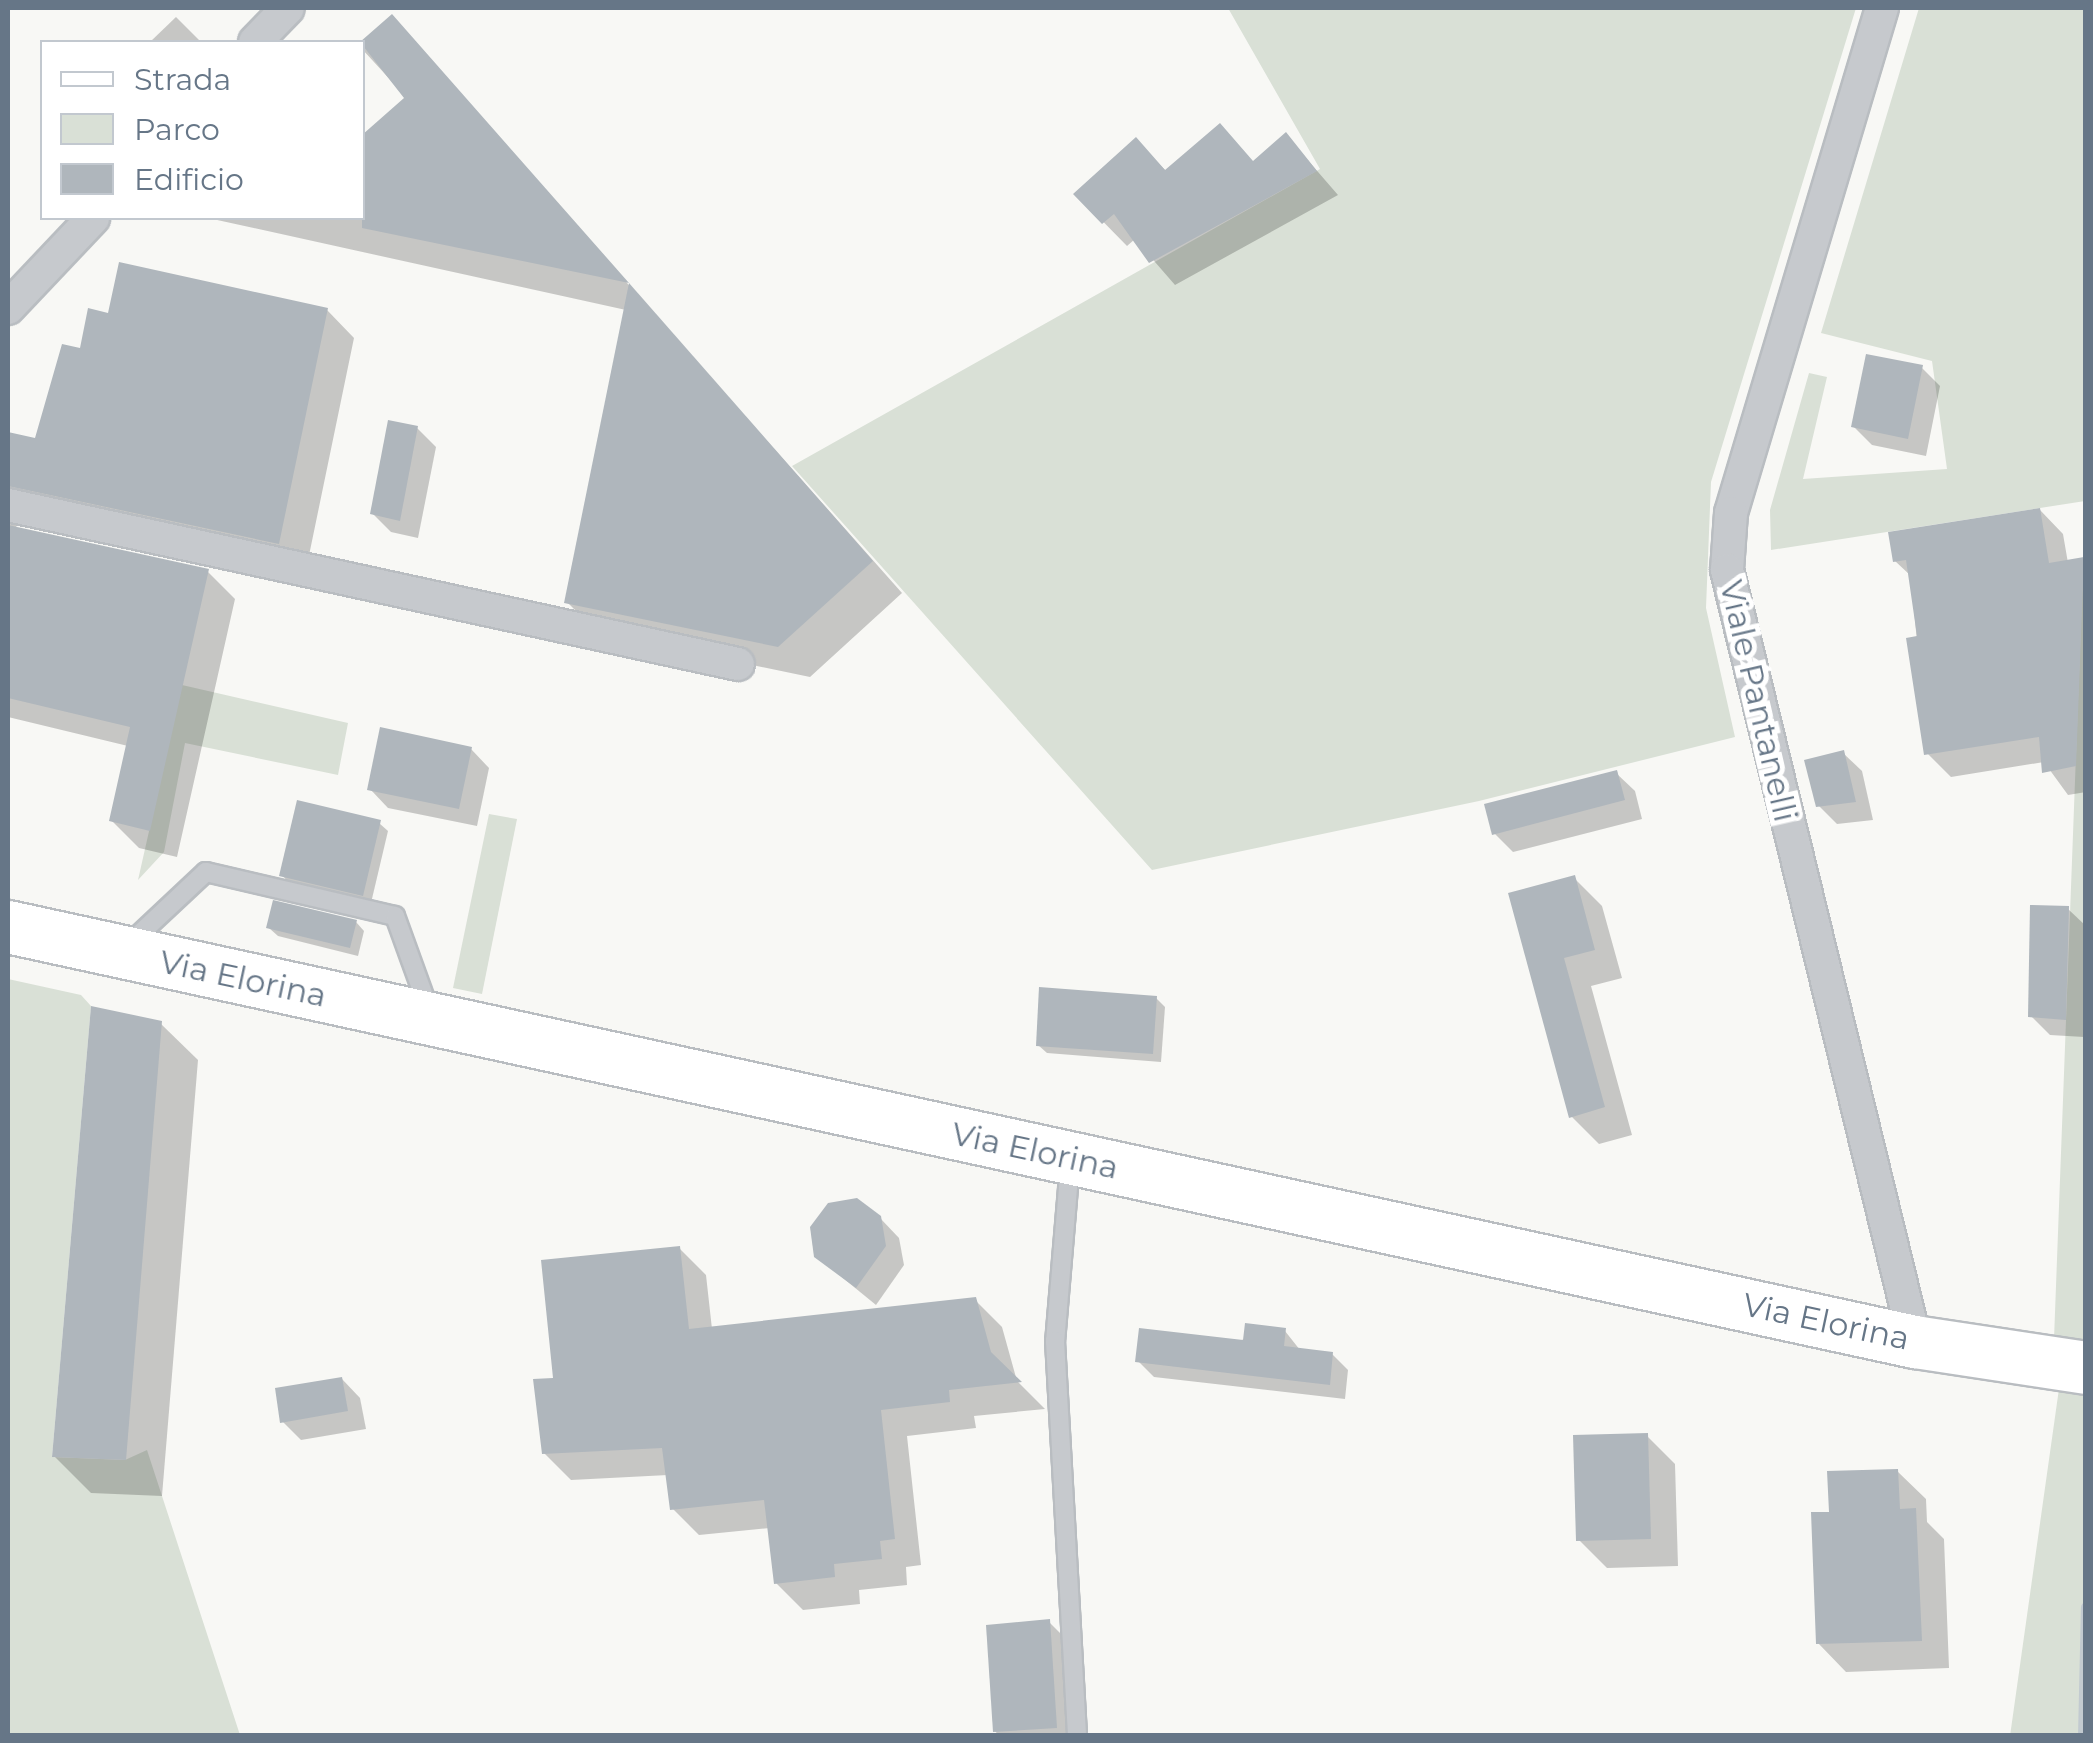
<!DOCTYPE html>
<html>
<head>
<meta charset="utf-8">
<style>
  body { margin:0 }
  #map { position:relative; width:2093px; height:1743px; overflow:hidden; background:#f8f8f5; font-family:Montserrat,sans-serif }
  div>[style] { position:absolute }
  .green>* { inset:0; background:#d9e0d6 }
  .shadow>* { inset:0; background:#0003 }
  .stream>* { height:11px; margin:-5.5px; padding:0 5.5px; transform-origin:5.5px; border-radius:5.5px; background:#c2cad0 }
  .building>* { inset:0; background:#afb6bc }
  .roads { filter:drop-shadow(2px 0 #b9bdc1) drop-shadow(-2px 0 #b9bdc1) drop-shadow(0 2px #b9bdc1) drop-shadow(0 -2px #b9bdc1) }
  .service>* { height:18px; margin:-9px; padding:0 9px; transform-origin:9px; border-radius:9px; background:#c6c9cd }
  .minor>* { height:32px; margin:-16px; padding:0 16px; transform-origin:16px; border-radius:16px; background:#c6c9cd }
  .primary>* { height:52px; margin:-26px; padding:0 26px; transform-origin:26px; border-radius:26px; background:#fff }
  span { translate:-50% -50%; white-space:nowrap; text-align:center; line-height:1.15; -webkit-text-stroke:10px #fff; paint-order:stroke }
  .street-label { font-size:32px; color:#667687 }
  .frame { position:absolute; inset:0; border:10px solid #667687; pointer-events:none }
  .legend { position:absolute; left:40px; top:40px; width:325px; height:180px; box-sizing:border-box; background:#fff; border:2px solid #c2c8cf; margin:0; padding:12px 18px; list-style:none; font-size:30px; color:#667687 }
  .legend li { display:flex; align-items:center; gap:20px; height:50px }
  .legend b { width:50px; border:2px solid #c2c8cf }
</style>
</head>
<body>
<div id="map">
  <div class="green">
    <div style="clip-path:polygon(1228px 8px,1856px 8px,1711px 482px,1706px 608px,1735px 737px,1479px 801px,1152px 870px,792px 466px,1320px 169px)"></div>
    <div style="clip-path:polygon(1919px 8px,2085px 8px,2085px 501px,1771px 550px,1770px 510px,1809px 373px,1827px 377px,1803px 479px,1947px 469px,1932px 361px,1821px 333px)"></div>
    <div style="clip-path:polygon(2085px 515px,2085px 1735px,2010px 1736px,2066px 1339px,2054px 1339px)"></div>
    <div style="clip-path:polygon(182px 685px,348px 723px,338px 775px,185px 743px,164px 852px,138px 880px)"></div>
    <div style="clip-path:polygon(489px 814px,517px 819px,482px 994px,453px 988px)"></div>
    <div style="clip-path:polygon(8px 979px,81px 995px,91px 1006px,52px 1457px,125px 1460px,147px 1450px,240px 1735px,8px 1736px)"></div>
  </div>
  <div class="shadow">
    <div style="clip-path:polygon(176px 17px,201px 42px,150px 42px)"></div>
    <div style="clip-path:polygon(392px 18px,902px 593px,810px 677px,598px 633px,567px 602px,626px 310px,208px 218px,362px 218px,407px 98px,362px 49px)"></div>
    <div style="clip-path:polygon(1286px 135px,1338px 195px,1175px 285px,1135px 239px,1127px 246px,1076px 194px,1136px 140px,1167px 172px,1255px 163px)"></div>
    <div style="clip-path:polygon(327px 310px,354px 338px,306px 570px,29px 513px,14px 529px,207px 571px,235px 599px,177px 857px,139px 848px,111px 820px,128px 746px,8px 717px,8px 434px,37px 441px,82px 350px,110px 316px)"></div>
    <div style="clip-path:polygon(1922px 368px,1940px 386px,1926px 456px,1872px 445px,1854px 427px)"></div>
    <div style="clip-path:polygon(417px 428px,436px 447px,418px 538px,391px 532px,372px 513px)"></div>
    <div style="clip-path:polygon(2040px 510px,2063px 534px,2068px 563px,2086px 563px,2086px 792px,2068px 795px,2044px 762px,1951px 777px,1927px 753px,1911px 576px,1895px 561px)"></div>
    <div style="clip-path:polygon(471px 749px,489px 768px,477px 826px,388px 808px,370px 789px)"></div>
    <div style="clip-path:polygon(1843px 753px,1862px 771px,1873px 820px,1837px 824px,1818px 805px)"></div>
    <div style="clip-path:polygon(1616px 773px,1635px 791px,1642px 819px,1513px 852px,1495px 834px)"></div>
    <div style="clip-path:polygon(379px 823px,388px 831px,371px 903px,290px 884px,282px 875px)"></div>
    <div style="clip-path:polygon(1574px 878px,1602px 906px,1622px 978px,1591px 986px,1632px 1135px,1599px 1144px,1571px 1116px,1511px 895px)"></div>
    <div style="clip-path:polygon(2068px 909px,2086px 926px,2084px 1037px,2050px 1035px,2031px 1016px)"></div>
    <div style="clip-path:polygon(356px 922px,364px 931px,358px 956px,278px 936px,269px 928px)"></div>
    <div style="clip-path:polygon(1156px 998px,1165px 1007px,1161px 1062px,1047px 1053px,1038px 1045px)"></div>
    <div style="clip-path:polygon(160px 1023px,198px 1060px,162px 1496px,91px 1493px,54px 1456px)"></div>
    <div style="clip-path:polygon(880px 1218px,899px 1238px,904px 1265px,876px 1305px,816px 1256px)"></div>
    <div style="clip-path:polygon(679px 1248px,706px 1275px,712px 1329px,975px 1300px,1002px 1327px,1017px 1381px,1045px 1409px,974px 1416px,976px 1428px,907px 1436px,921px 1565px,906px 1567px,907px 1585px,859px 1590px,860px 1604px,803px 1610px,776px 1583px,770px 1528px,699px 1535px,672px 1508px,668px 1475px,571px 1480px,544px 1453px,555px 1380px)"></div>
    <div style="clip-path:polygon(1285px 1331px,1300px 1350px,1332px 1354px,1348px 1370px,1345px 1399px,1154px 1377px,1138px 1361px)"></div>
    <div style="clip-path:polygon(342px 1379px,360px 1398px,366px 1429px,301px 1440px,283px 1422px)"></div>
    <div style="clip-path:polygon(1647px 1436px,1675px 1464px,1678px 1566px,1607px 1568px,1579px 1540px)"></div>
    <div style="clip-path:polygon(1897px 1471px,1926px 1499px,1927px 1522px,1944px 1539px,1949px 1668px,1846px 1672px,1818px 1643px,1832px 1514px)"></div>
    <div style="clip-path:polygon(1049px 1622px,1077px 1650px,1083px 1736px,999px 1736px,995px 1731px)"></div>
  </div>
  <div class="stream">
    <div style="left:2083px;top:1736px;width:129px;rotate:-88.7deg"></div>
  </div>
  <div class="building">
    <div style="clip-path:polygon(392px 14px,629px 283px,362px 228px,362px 135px,404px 98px,360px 42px)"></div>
    <div style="clip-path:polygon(1220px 123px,1253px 161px,1286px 132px,1317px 171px,1149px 263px,1114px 214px,1102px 224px,1073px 194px,1136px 137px,1165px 170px)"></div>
    <div style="clip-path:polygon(119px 262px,328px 308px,279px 544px,8px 486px,8px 432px,35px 438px,62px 344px,80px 348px,88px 308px,108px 313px)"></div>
    <div style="clip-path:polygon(629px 283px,873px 561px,778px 647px,564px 603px)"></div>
    <div style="clip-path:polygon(1866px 354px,1923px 365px,1908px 439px,1851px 427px)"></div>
    <div style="clip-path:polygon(388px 420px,418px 426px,400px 521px,370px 514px)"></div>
    <div style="clip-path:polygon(2040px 508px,2049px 563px,2084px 557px,2076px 766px,2042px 773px,2039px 737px,1924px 755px,1906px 638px,1917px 636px,1906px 560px,1893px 562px,1888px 532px)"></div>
    <div style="clip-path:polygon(8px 525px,209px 569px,150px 831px,109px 821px,130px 727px,8px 698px)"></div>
    <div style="clip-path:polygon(380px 727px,472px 747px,459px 809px,367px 790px)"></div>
    <div style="clip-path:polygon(1844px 750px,1856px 802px,1816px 807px,1804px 760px)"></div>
    <div style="clip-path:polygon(1617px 770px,1625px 800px,1492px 835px,1484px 804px)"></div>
    <div style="clip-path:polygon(297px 800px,381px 820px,363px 896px,279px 876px)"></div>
    <div style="clip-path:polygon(1575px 875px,1595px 950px,1564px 958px,1605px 1107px,1569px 1118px,1508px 893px)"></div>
    <div style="clip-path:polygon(273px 900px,357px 920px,350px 948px,266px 928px)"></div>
    <div style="clip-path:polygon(2030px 905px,2069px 906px,2066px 1020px,2028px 1017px)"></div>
    <div style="clip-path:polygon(1039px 987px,1157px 996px,1153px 1054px,1036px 1046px)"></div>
    <div style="clip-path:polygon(91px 1006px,162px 1021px,126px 1460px,52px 1457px)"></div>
    <div style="clip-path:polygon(857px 1198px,881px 1216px,886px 1246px,856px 1288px,814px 1257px,810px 1227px,828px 1203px)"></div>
    <div style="clip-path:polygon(680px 1246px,689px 1329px,976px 1297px,991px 1352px,1022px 1382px,949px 1390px,950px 1402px,881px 1410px,895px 1539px,880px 1541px,882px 1559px,834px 1564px,835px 1577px,774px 1584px,764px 1500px,670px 1510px,662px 1448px,542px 1454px,533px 1379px,553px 1378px,541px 1260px)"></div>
    <div style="clip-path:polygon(1245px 1323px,1286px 1328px,1284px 1346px,1333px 1352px,1330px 1385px,1135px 1362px,1139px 1328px,1243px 1340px)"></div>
    <div style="clip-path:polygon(342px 1377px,348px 1411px,280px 1423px,275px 1388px)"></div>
    <div style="clip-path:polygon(1648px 1433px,1651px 1539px,1576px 1541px,1573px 1435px)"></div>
    <div style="clip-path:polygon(1898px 1469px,1900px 1509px,1916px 1508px,1922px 1641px,1816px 1644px,1811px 1512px,1829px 1512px,1827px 1471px)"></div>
    <div style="clip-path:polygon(1050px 1619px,1057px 1728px,993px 1732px,986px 1625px)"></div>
  </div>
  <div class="roads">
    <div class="service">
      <div style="left:130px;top:943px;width:104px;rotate:-43.1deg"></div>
      <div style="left:206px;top:872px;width:194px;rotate:13.1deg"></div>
      <div style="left:395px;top:916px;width:100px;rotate:70.1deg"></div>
      <div style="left:1070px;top:1164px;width:178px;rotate:94.8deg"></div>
      <div style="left:1055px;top:1341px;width:396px;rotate:86.8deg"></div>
    </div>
    <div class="minor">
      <div style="left:1882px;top:8px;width:527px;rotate:106.65deg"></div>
      <div style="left:1731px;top:513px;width:57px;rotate:94deg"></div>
      <div style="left:1727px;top:570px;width:795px;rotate:76.31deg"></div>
      <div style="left:255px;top:42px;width:47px;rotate:-45.9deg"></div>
      <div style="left:8px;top:308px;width:124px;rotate:-46.6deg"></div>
      <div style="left:8px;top:505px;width:747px;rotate:12.29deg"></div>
    </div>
    <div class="primary">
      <div style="left:8px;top:927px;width:1952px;rotate:12.28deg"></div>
      <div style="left:1915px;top:1342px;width:173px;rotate:8.6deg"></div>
    </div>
  </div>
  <div class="street-label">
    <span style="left:1758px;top:701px;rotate:77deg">Viale Pantanelli</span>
    <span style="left:243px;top:979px;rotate:12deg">Via Elorina</span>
    <span style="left:1035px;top:1151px;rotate:12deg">Via Elorina</span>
    <span style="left:1826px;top:1322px;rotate:12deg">Via Elorina</span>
  </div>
  <div class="frame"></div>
  <ul class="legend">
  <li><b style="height:12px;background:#fff"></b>Strada</li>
  <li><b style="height:28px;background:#d9e0d6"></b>Parco</li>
  <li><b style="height:28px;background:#afb6bc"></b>Edificio</li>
  </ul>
</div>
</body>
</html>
